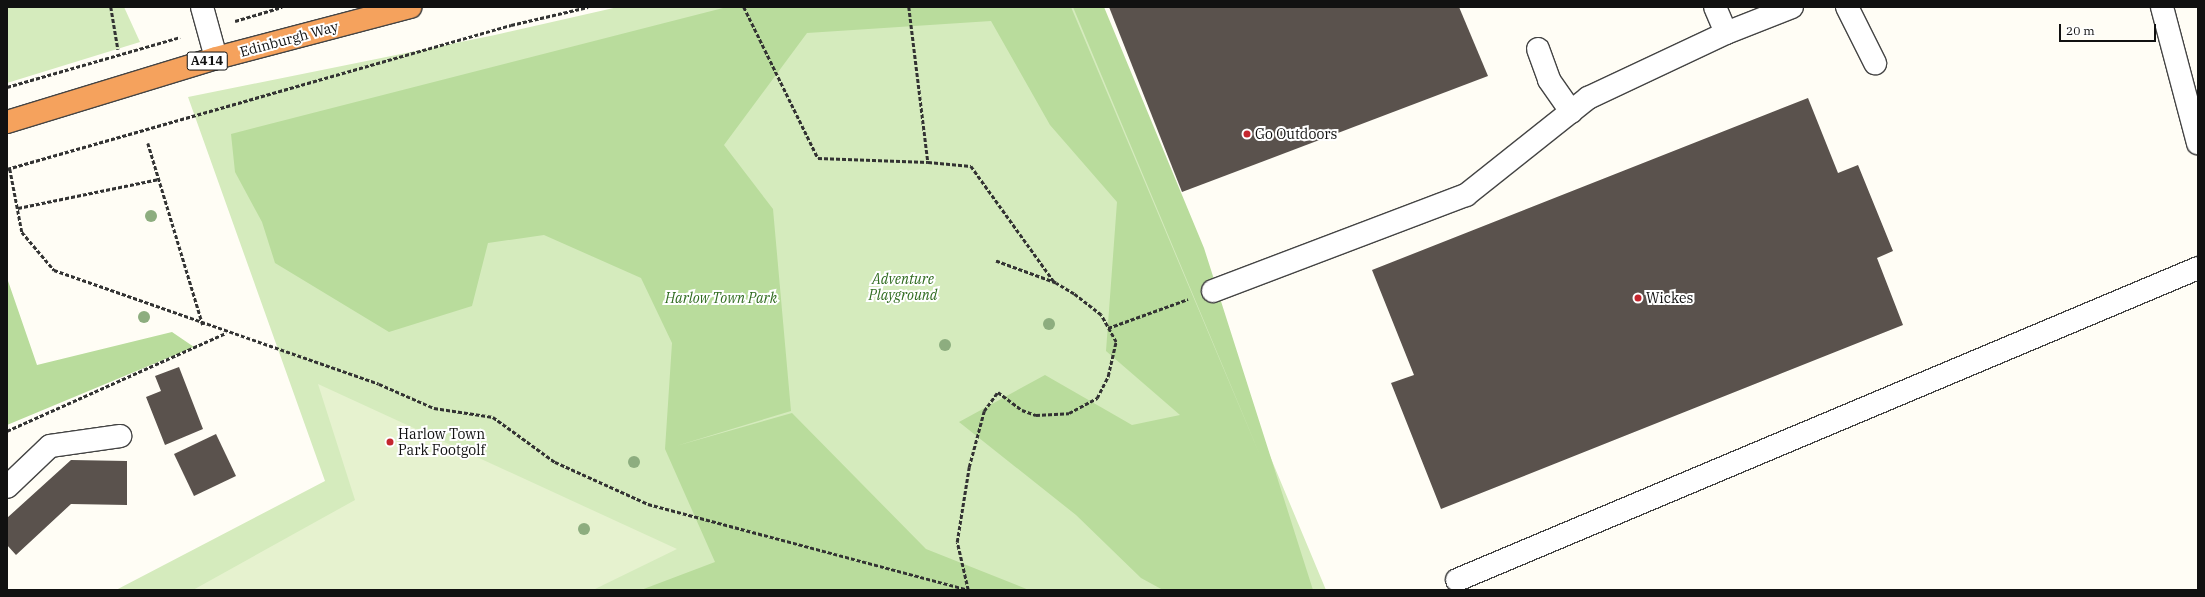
<!DOCTYPE html>
<html>
<head>
<meta charset="utf-8">
<style>
  body { margin:0 }
  #map { position:relative; width:2205px; height:597px; overflow:hidden; background:#fffdf5; font-family:"IBM Plex Serif",serif }
  div>[style] { position:absolute }
  .green>* { inset:0; background:#d5ebbd }
  .forest>* { inset:0; background:#b9dc9c }
  .pitch>* { inset:0; background:#e6f2cf }
  .building>* { inset:0; background:#5a524d }
  .path>* { height:2.5px; margin-top:-1.25px; transform-origin:0; background:repeating-linear-gradient(90deg,#333 0 4px,transparent 0 6px) }
  .roads { filter:drop-shadow(1px 0 #444) drop-shadow(-1px 0 #444) drop-shadow(0 1px #444) drop-shadow(0 -1px #444) }
  .minor>* { height:22px; margin:-11px; padding:0 11px; transform-origin:11px; border-radius:11px; background:#fff }
  .highway>* { height:22px; margin:-11px; padding:0 11px; transform-origin:11px; border-radius:11px; background:#f5a25d }
  .trees>* { width:12px; height:12px; margin:-6px; border-radius:50%; background:#8dad7f }
  .dots>* { width:11px; height:11px; translate:-50% -50%; box-sizing:border-box; border:2px solid #fff; border-radius:50% }
  span { translate:-50% -50%; white-space:nowrap; text-align:center; line-height:1.15; -webkit-text-stroke:4px #fff; paint-order:stroke }
  .shield-label span { padding:1px 3px; background:#fff; border:1px solid; border-radius:3px; -webkit-text-stroke-width:0 }
  .shield-label { font-size:13px; color:#111; font-weight:700 }
  .street-label { font-size:14px; color:#111 }
  .poi-label { font-size:14px; color:#111 }
  .left { translate:0 -50%; text-align:left }
  .park-label { font-size:14px; color:#2f6b1f; font-style:italic }
  .frame { position:absolute; inset:0; border:8px solid #111; pointer-events:none }
  .scale { position:absolute; left:2059px; top:24px; width:97px; height:18px; box-sizing:border-box; border:2px solid #111; border-top:0; padding-left:5px; font-size:12px; line-height:14px; white-space:nowrap; color:#111; -webkit-text-stroke:3px #fff; paint-order:stroke }
</style>
</head>
<body>
<div id="map">
  <div class="green">
    <div style="clip-path:polygon(7px 7px,124px 7px,140px 42px,7px 83px)"></div>
    <div style="clip-path:polygon(618px 7px,1076px 7px,1188px 260px,1326px 590px,116px 590px,325px 481px,188px 97px,495px 35px)"></div>
  </div>
  <div class="forest">
    <div style="clip-path:polygon(727px 7px,1071px 7px,1262px 460px,1073px 7px,1104px 7px,1204px 248px,1313px 590px,1163px 590px,1141px 578px,1076px 515px,959px 422px,1045px 375px,1132px 425px,1180px 415px,1106px 351px,1117px 202px,1050px 125px,991px 21px,807px 33px,724px 145px,773px 209px,791px 411px,676px 446px,792px 413px,926px 549px,1029px 590px,641px 590px,715px 562px,665px 449px,672px 343px,641px 278px,544px 235px,488px 243px,472px 306px,389px 332px,275px 263px,262px 222px,235px 172px,231px 134px)"></div>
    <div style="clip-path:polygon(7px 278px,37px 365px,172px 332px,194px 347px,7px 425px)"></div>
  </div>
  <div class="pitch">
    <div style="clip-path:polygon(318px 384px,677px 549px,593px 590px,193px 590px,355px 500px)"></div>
  </div>
  <div class="building">
    <div style="clip-path:polygon(1109px 7px,1459px 7px,1488px 76px,1182px 192px)"></div>
    <div style="clip-path:polygon(1808px 98px,1838px 173px,1858px 165px,1893px 251px,1877px 258px,1903px 325px,1441px 509px,1391px 383px,1414px 375px,1372px 270px)"></div>
    <div style="clip-path:polygon(179px 367px,203px 429px,165px 445px,146px 397px,161px 391px,155px 376px)"></div>
    <div style="clip-path:polygon(216px 434px,236px 476px,194px 496px,174px 454px)"></div>
    <div style="clip-path:polygon(71px 460px,127px 461px,127px 505px,71px 504px,16px 555px,7px 545px,7px 518px)"></div>
  </div>
  <div class="path">
    <div style="left:111px;top:7px;width:43px;rotate:80.5deg"></div>
    <div style="left:744px;top:7px;width:168px;rotate:63.9deg"></div>
    <div style="left:818px;top:158px;width:110px;rotate:2.1deg"></div>
    <div style="left:909px;top:7px;width:156px;rotate:83deg"></div>
    <div style="left:928px;top:162px;width:43px;rotate:5.3deg"></div>
    <div style="left:971px;top:166px;width:144px;rotate:54.3deg"></div>
    <div style="left:235px;top:21px;width:49px;rotate:-16.6deg"></div>
    <div style="left:7px;top:87px;width:180px;rotate:-16.1deg"></div>
    <div style="left:148px;top:143px;width:190px;rotate:73.2deg"></div>
    <div style="left:7px;top:169px;width:524px;rotate:-15.95deg"></div>
    <div style="left:511px;top:25px;width:79px;rotate:-13.2deg"></div>
    <div style="left:10px;top:169px;width:64px;rotate:79.2deg"></div>
    <div style="left:22px;top:232px;width:50px;rotate:49.9deg"></div>
    <div style="left:54px;top:270px;width:344px;rotate:19.3deg"></div>
    <div style="left:379px;top:384px;width:60px;rotate:23.6deg"></div>
    <div style="left:434px;top:408px;width:60px;rotate:8.7deg"></div>
    <div style="left:493px;top:417px;width:77px;rotate:36deg"></div>
    <div style="left:555px;top:462px;width:102px;rotate:24.3deg"></div>
    <div style="left:648px;top:504px;width:331px;rotate:15deg"></div>
    <div style="left:18px;top:208px;width:144px;rotate:-11.6deg"></div>
    <div style="left:1108px;top:328px;width:85px;rotate:-19.9deg"></div>
    <div style="left:7px;top:431px;width:240px;rotate:-24.1deg"></div>
    <div style="left:968px;top:590px;width:49px;rotate:-102.9deg"></div>
    <div style="left:957px;top:542px;width:76px;rotate:-80.9deg"></div>
    <div style="left:969px;top:467px;width:58px;rotate:-75deg"></div>
    <div style="left:984px;top:411px;width:24px;rotate:-54deg"></div>
    <div style="left:998px;top:392px;width:30px;rotate:37deg"></div>
    <div style="left:1022px;top:410px;width:15px;rotate:20deg"></div>
    <div style="left:1036px;top:415px;width:33px;rotate:-3deg"></div>
    <div style="left:1069px;top:413px;width:32px;rotate:-28deg"></div>
    <div style="left:1097px;top:398px;width:25px;rotate:-63deg"></div>
    <div style="left:1108px;top:376px;width:35px;rotate:-77deg"></div>
    <div style="left:1116px;top:342px;width:31px;rotate:-119deg"></div>
    <div style="left:1101px;top:315px;width:34px;rotate:-142deg"></div>
    <div style="left:1074px;top:294px;width:21px;rotate:-149deg"></div>
    <div style="left:1056px;top:283px;width:64px;rotate:-159.9deg"></div>
  </div>
  <div class="roads">
    <div class="minor">
      <div style="left:202px;top:7px;width:53px;rotate:74.6deg"></div>
      <div style="left:1715px;top:7px;width:28px;rotate:67deg"></div>
      <div style="left:1847px;top:7px;width:63px;rotate:63.4deg"></div>
      <div style="left:2162px;top:7px;width:141px;rotate:75.2deg"></div>
      <div style="left:1538px;top:49px;width:33px;rotate:70deg"></div>
      <div style="left:1549px;top:80px;width:39px;rotate:55deg"></div>
      <div style="left:1213px;top:291px;width:271px;rotate:-20.8deg"></div>
      <div style="left:1466px;top:195px;width:156px;rotate:-38.5deg"></div>
      <div style="left:1588px;top:98px;width:153px;rotate:-25.2deg"></div>
      <div style="left:1726px;top:33px;width:71px;rotate:-21.5deg"></div>
      <div style="left:7px;top:487px;width:59px;rotate:-43.6deg"></div>
      <div style="left:50px;top:446px;width:71px;rotate:-8.1deg"></div>
      <div style="left:1457px;top:580px;width:804px;rotate:-22.83deg"></div>
    </div>
    <div class="highway">
      <div style="left:7px;top:122px;width:219px;rotate:-17deg"></div>
      <div style="left:216px;top:58px;width:201px;rotate:-14.7deg"></div>
    </div>
  </div>
  <div class="trees">
    <div style="left:151px;top:216px"></div>
    <div style="left:144px;top:317px"></div>
    <div style="left:1049px;top:324px"></div>
    <div style="left:945px;top:345px"></div>
    <div style="left:634px;top:462px"></div>
    <div style="left:584px;top:529px"></div>
  </div>
  <div class="dots">
    <div style="left:1247px;top:134px;background:#c4262e"></div>
    <div style="left:1638px;top:298px;background:#c4262e"></div>
    <div style="left:390px;top:442px;background:#c4262e"></div>
  </div>
  <div class="shield-label">
    <span style="left:207px;top:61px">A414</span>
  </div>
  <div class="street-label">
    <span style="left:289px;top:39px;rotate:-15deg">Edinburgh Way</span>
  </div>
  <div class="poi-label">
    <span class="left" style="left:1255px;top:134px">Go Outdoors</span>
    <span class="left" style="left:1646px;top:298px">Wickes</span>
    <span class="left" style="left:398px;top:442px">Harlow Town<br>Park Footgolf</span>
  </div>
  <div class="park-label">
    <span style="left:903px;top:287px">Adventure<br>Playground</span>
    <span style="left:721px;top:298px">Harlow Town Park</span>
  </div>
  <div class="frame"></div>
  <div class="scale">20 m</div>
</div>
</body>
</html>
